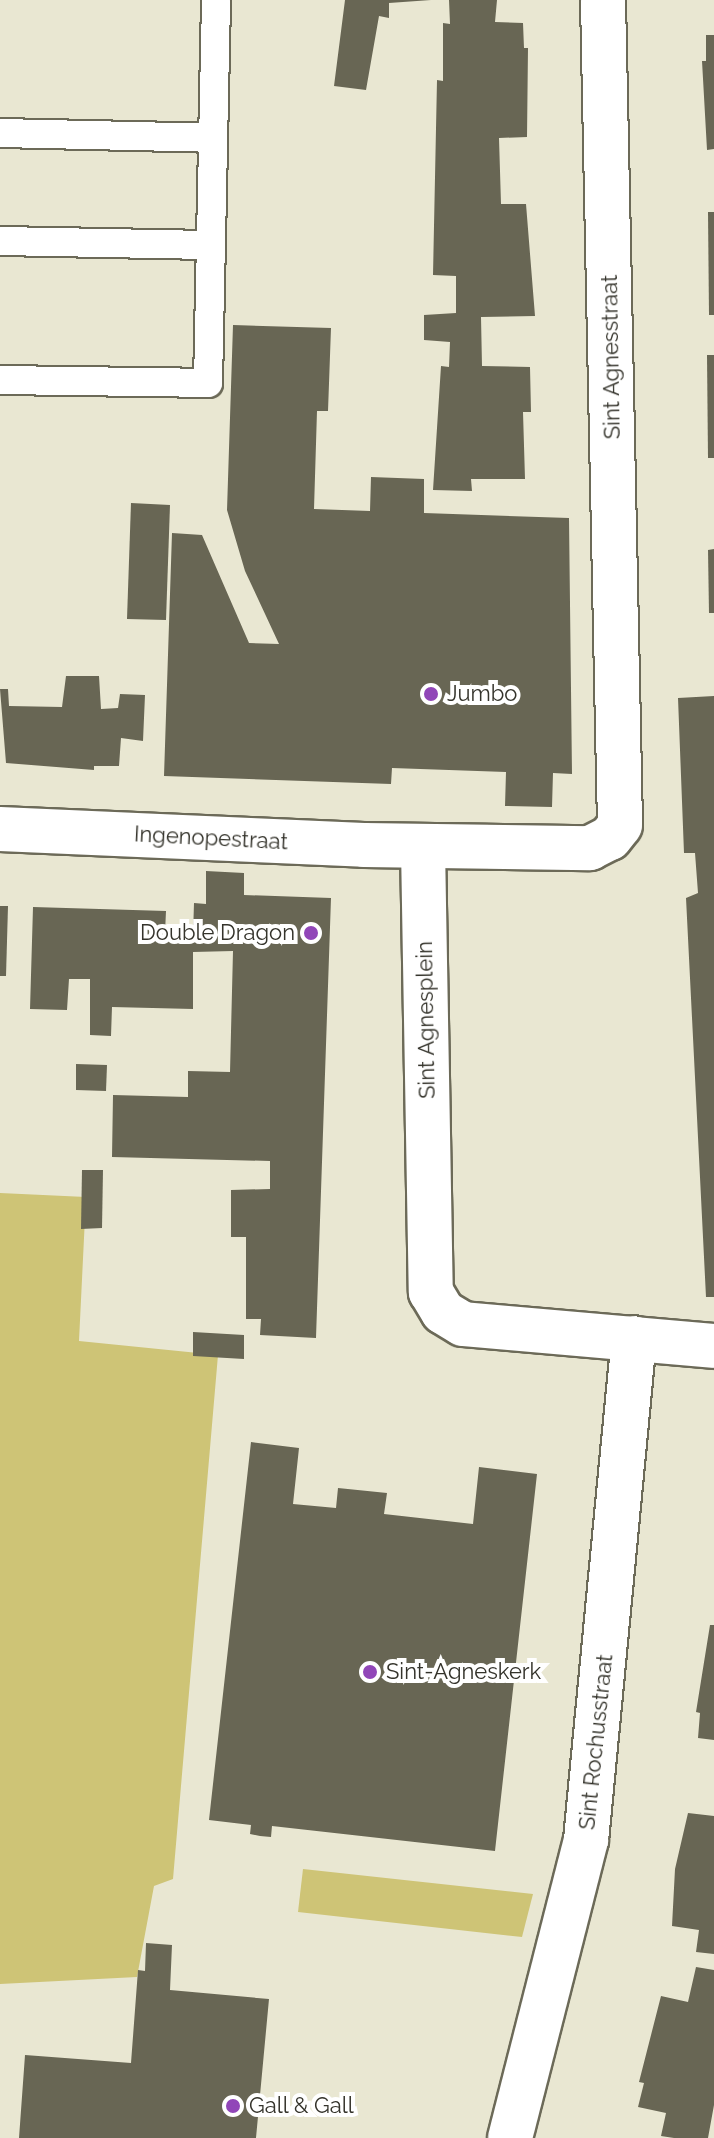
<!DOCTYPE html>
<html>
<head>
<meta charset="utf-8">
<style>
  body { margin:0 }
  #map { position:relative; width:714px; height:2138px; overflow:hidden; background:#e9e7d2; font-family:Raleway,sans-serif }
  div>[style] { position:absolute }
  .green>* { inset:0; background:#cec476 }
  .building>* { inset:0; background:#686654 }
  .roads { filter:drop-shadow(2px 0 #6c6a58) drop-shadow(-2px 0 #6c6a58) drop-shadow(0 2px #6c6a58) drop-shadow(0 -2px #6c6a58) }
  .service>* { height:28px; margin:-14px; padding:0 14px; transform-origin:14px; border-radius:14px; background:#fff }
  .minor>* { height:44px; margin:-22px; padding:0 22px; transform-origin:22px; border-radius:22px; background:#fff }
  .dots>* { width:22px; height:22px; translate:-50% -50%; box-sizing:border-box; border:4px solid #fff; border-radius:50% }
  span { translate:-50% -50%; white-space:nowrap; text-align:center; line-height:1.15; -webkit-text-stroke:8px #fff; paint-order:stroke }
  .street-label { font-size:22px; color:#34332b }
  .poi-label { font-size:22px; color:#34332b }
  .left { translate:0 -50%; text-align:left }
  .right { translate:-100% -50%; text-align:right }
</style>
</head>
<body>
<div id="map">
  <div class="green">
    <div style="clip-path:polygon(0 1193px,86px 1197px,79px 1341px,218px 1355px,173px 1879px,154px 1886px,137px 1977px,0 1984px)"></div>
    <div style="clip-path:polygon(303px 1869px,533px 1894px,522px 1937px,298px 1912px)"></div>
  </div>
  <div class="building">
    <div style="clip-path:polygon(345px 0,431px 0,389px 3px,389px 18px,379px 16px,366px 90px,334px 86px)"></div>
    <div style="clip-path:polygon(449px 0,497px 0,495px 22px,523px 23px,524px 48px,528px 48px,527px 137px,499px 138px,501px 204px,526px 204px,535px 316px,481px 317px,482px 366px,530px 367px,531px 412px,523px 412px,525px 479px,471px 479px,472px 491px,433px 490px,441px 366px,449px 367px,450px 342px,424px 340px,424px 315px,456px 313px,456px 276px,433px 275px,437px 80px,443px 81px,443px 23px,450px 24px)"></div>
    <div style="clip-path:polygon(706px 35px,714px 35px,714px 149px,707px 150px,702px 61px,706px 61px)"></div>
    <div style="clip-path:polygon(708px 212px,714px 212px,714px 315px,709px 315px)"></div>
    <div style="clip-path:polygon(233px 325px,331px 328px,328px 411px,317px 411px,314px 509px,370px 511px,371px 477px,424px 479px,424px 513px,569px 518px,572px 774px,553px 773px,552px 807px,505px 806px,506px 772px,392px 768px,391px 784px,164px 776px,172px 533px,202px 535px,249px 643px,279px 644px,245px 571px,227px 510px)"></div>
    <div style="clip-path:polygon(707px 355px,714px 355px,714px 458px,708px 458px)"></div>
    <div style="clip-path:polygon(131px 503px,170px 505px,166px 620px,127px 619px)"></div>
    <div style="clip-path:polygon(714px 549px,714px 613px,709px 613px,708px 550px)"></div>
    <div style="clip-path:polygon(66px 676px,99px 676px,101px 709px,118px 708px,120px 694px,145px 695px,143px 741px,121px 738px,119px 766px,94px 766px,94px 770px,6px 763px,0 689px,8px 689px,9px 706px,62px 707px)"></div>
    <div style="clip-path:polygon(714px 696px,714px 1297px,706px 1297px,686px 898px,698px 893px,695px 853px,684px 853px,678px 698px)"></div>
    <div style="clip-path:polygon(206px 871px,244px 873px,244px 895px,331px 898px,316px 1338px,260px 1335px,261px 1319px,246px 1319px,246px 1237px,231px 1237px,231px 1190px,270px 1189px,270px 1161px,112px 1157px,113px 1095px,188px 1097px,188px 1071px,230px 1072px,233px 951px,193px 952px,193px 1009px,112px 1007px,111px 1036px,90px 1035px,90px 979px,69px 979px,67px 1010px,30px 1009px,33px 907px,166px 911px,165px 933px,193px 935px,194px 903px,206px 904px)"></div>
    <div style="clip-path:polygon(0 906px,8px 906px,6px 976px,0 976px)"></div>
    <div style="clip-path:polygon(76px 1064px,107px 1065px,106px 1091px,76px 1090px)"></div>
    <div style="clip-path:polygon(82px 1170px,103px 1170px,102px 1228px,81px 1229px)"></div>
    <div style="clip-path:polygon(193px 1332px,244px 1335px,244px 1359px,193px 1356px)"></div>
    <div style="clip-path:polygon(251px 1442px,299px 1448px,293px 1504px,336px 1508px,338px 1488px,387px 1493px,384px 1514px,473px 1524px,479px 1467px,537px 1474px,495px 1851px,272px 1826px,271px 1837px,260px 1836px,250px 1834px,251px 1825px,209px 1820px)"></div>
    <div style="clip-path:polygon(710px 1625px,714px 1625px,714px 1740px,698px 1738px,700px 1713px,696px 1712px)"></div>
    <div style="clip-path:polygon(688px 1813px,714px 1816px,714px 1954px,696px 1952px,699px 1930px,672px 1926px,675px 1869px)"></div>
    <div style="clip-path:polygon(146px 1943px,172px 1945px,170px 1990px,269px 1999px,256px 2138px,19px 2138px,25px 2055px,131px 2063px,138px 1970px,145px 1971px)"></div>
    <div style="clip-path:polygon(696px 1967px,714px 1970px,714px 2105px,708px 2138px,674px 2138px,661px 2136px,666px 2113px,638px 2107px,644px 2083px,639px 2082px,661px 1996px,688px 2002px)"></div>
  </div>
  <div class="roads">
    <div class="service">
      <div style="left:0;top:133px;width:213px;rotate:1.3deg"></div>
      <div style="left:0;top:241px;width:211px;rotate:1.1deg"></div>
      <div style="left:0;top:380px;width:208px;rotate:0.8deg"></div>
      <div style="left:208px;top:383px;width:383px;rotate:-88.8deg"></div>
    </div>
    <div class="minor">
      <div style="left:0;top:829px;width:364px;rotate:2.5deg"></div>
      <div style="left:364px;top:845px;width:226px;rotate:0.8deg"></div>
      <div style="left:590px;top:848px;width:22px;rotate:-27deg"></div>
      <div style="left:610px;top:838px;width:16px;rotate:-52deg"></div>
      <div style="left:620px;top:825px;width:825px;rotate:-91.18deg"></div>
      <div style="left:423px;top:847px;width:445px;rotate:89deg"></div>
      <div style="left:431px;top:1292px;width:23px;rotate:59deg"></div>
      <div style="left:443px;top:1312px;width:23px;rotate:31deg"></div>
      <div style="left:463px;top:1324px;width:252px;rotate:5deg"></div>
      <div style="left:510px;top:2138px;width:308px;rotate:-75.7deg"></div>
      <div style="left:586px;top:1840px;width:504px;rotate:-84.54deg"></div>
    </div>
  </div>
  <div class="dots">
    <div style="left:431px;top:694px;background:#9146b8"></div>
    <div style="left:311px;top:933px;background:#9146b8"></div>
    <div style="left:370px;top:1672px;background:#9146b8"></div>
    <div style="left:233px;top:2106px;background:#9146b8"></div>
  </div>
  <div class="street-label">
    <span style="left:611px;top:357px;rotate:-91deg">Sint Agnesstraat</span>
    <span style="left:211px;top:838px;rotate:3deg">Ingenopestraat</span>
    <span style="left:426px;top:1020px;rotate:-91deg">Sint Agnesplein</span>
    <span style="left:596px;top:1742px;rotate:-84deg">Sint Rochusstraat</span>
  </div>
  <div class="poi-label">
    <span class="left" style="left:447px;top:694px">Jumbo</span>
    <span class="right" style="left:295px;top:933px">Double Dragon</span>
    <span class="left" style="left:386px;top:1672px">Sint-Agneskerk</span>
    <span class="left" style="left:249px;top:2106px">Gall &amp; Gall</span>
  </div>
</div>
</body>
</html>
